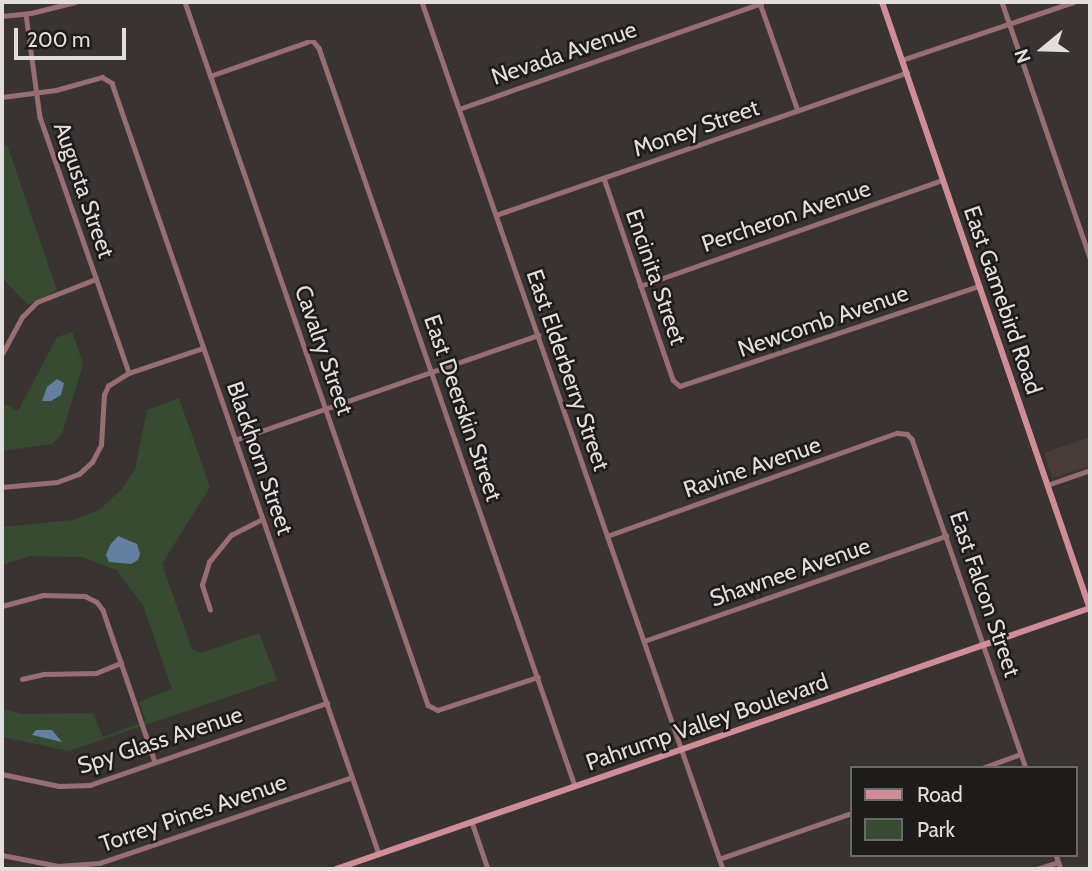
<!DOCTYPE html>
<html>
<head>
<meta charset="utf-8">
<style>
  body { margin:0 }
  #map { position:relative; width:1092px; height:871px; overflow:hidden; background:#393432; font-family:Cabin,sans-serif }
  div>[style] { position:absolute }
  .built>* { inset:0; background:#493d39 }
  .green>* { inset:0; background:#374b31 }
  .water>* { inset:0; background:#637fa1 }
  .minor>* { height:4.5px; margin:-2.25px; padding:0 2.25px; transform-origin:2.25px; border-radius:2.25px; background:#986e74 }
  .tertiary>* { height:5px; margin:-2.5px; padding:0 2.5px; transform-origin:2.5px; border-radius:2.5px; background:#986e74 }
  .secondary>* { height:6px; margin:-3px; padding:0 3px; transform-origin:3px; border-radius:3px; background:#d08d97 }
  span { translate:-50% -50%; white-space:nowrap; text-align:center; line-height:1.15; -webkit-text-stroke:5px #1e1c1b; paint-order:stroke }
  .street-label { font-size:23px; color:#e1dedd }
  .frame { position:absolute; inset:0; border:4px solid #e1dedd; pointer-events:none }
  .legend { position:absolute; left:850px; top:766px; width:228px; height:91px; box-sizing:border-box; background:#1e1c1b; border:2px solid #6c6a69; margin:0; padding:9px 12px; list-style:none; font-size:21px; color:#e1dedd }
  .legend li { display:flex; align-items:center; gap:14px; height:35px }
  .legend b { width:35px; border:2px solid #6c6a69 }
  .north { position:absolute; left:1008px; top:14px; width:70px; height:70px; -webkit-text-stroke:5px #1e1c1b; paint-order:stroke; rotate:251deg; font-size:19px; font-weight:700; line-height:28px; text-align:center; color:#e1dedd }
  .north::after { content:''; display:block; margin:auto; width:24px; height:32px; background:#e1dedd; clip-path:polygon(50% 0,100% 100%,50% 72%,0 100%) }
  .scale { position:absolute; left:14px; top:28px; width:112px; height:32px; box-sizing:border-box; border:4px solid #e1dedd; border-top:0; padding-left:9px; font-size:21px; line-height:24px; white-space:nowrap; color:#e1dedd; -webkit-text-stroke:5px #1e1c1b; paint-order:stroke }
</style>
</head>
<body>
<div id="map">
  <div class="built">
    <div style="clip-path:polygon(1090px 437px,1090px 466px,1052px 478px,1044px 453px)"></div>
  </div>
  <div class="green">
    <div style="clip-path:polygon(2px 144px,7px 145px,57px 290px,28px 305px,2px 278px)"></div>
    <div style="clip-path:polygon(72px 332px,83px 364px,62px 434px,52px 444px,2px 451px,2px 403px,18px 411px,57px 337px)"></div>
    <div style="clip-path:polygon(179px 398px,210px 487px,162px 564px,192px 649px,201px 653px,259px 633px,277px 680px,69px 751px,2px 737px,2px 709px,23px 714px,93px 713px,103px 737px,146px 721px,139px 702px,172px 689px,143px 605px,116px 570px,82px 557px,30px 556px,2px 565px,2px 527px,73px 520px,99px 510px,121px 490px,135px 469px,147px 410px)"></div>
  </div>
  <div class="water">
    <div style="clip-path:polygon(57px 379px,64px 383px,61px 395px,51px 401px,42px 401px,47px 387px)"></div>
    <div style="clip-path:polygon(118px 536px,137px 544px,140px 554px,138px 560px,131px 564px,109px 562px,106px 555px,110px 545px)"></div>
    <div style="clip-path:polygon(36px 730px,52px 730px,62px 742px,32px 735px)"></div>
  </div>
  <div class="minor">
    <div style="left:185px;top:2px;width:744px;rotate:70.93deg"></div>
    <div style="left:428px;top:705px;width:11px;rotate:27deg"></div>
    <div style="left:438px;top:710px;width:105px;rotate:-18.3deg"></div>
    <div style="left:422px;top:2px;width:918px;rotate:70.85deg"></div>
    <div style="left:1002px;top:2px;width:270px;rotate:71deg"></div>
    <div style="left:760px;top:3px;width:114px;rotate:70.6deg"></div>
    <div style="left:26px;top:14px;width:104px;rotate:82.3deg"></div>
    <div style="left:40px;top:117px;width:271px;rotate:70.8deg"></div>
    <div style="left:2px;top:16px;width:29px;rotate:-6deg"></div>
    <div style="left:31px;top:13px;width:45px;rotate:-14deg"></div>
    <div style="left:902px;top:60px;width:181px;rotate:-18.7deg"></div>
    <div style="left:210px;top:76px;width:103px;rotate:-19.3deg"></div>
    <div style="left:307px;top:42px;width:7px"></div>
    <div style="left:314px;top:42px;width:8px;rotate:50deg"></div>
    <div style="left:319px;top:48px;width:781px;rotate:70.87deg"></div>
    <div style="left:2px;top:97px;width:54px;rotate:-7.4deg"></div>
    <div style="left:56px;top:90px;width:48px;rotate:-15.8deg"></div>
    <div style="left:102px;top:77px;width:12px;rotate:31deg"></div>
    <div style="left:112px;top:83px;width:816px;rotate:70.9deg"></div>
    <div style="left:459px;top:109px;width:320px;rotate:-19.3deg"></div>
    <div style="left:604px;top:178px;width:213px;rotate:71.1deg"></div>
    <div style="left:673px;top:380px;width:9px;rotate:41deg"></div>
    <div style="left:680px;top:386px;width:315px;rotate:-18.5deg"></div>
    <div style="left:496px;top:215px;width:435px;rotate:-19.1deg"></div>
    <div style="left:640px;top:286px;width:321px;rotate:-19.3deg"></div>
    <div style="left:2px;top:354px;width:42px;rotate:-61.6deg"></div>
    <div style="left:22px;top:317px;width:21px;rotate:-45deg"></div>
    <div style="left:37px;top:302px;width:63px;rotate:-21.3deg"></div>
    <div style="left:235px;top:440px;width:321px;rotate:-19.1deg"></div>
    <div style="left:2px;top:487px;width:55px;rotate:-5.2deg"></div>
    <div style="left:57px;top:482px;width:23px;rotate:-20deg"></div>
    <div style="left:79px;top:474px;width:18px;rotate:-43deg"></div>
    <div style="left:92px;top:462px;width:19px;rotate:-62deg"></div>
    <div style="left:101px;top:445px;width:50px;rotate:-86.6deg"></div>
    <div style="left:104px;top:395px;width:10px;rotate:-66deg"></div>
    <div style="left:108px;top:386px;width:25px;rotate:-32deg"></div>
    <div style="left:129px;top:373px;width:78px;rotate:-18.7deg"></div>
    <div style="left:607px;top:536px;width:308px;rotate:-19.6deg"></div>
    <div style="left:897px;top:433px;width:10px;rotate:6deg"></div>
    <div style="left:907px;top:434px;width:7px;rotate:45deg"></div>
    <div style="left:912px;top:439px;width:348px;rotate:70.9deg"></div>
    <div style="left:2px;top:606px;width:42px;rotate:-15deg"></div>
    <div style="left:43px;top:595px;width:42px;rotate:1.4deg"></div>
    <div style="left:85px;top:596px;width:13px;rotate:27deg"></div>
    <div style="left:97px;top:602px;width:10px;rotate:53deg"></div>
    <div style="left:103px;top:610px;width:161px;rotate:71.1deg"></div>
    <div style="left:210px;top:610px;width:26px;rotate:-108deg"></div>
    <div style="left:202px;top:585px;width:24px;rotate:-73deg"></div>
    <div style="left:209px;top:562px;width:35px;rotate:-51deg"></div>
    <div style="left:231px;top:535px;width:35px;rotate:-27deg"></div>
    <div style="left:644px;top:641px;width:320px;rotate:-19.2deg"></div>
    <div style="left:22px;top:679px;width:23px;rotate:-13deg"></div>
    <div style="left:44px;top:674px;width:52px;rotate:-1.1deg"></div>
    <div style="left:96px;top:673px;width:27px;rotate:-22deg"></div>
    <div style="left:982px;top:768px;width:41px;rotate:-19.7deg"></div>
    <div style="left:2px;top:774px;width:58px;rotate:11.9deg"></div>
    <div style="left:59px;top:786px;width:31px;rotate:-2deg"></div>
    <div style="left:90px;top:785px;width:251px;rotate:-19.1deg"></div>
    <div style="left:472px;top:822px;width:50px;rotate:71.2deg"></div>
    <div style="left:2px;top:855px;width:57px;rotate:11.1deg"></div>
    <div style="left:58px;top:866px;width:42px;rotate:-4.1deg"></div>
    <div style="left:100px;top:863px;width:266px;rotate:-18.8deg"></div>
    <div style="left:1056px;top:855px;width:15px;rotate:70deg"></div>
    <div style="left:719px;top:859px;width:141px;rotate:-19.1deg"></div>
    <div style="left:1037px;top:869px;width:22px;rotate:-18deg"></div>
  </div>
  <div class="tertiary">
    <div style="left:1047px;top:485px;width:46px;rotate:-19.2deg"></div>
  </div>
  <div class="secondary">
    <div style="left:882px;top:2px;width:642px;rotate:71.09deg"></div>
    <div style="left:336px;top:869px;width:798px;rotate:-19.09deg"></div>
  </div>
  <div class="street-label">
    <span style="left:564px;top:53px;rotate:-19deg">Nevada Avenue</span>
    <span style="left:696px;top:128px;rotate:-19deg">Money Street</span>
    <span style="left:84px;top:190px;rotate:71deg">Augusta Street</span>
    <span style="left:786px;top:216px;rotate:-19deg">Percheron Avenue</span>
    <span style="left:656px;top:277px;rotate:71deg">Encinita Street</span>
    <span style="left:1003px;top:300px;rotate:71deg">East Gamebird Road</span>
    <span style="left:823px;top:321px;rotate:-19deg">Newcomb Avenue</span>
    <span style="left:324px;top:350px;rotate:71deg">Cavalry Street</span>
    <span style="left:568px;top:370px;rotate:71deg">East Elderberry Street</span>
    <span style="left:463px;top:408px;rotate:71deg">East Deerskin Street</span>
    <span style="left:260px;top:458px;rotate:71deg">Blackhorn Street</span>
    <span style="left:752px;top:467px;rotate:-19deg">Ravine Avenue</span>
    <span style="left:790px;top:572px;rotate:-19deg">Shawnee Avenue</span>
    <span style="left:985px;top:594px;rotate:71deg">East Falcon Street</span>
    <span style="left:707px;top:722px;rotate:-19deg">Pahrump Valley Boulevard</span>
    <span style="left:160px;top:740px;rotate:-18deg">Spy Glass Avenue</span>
    <span style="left:193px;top:813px;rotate:-19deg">Torrey Pines Avenue</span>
  </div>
  <div class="frame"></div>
  <ul class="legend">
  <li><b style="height:9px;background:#d08d97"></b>Road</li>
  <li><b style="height:19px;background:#374b31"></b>Park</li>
  </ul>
  <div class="north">N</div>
  <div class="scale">200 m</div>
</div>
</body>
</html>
